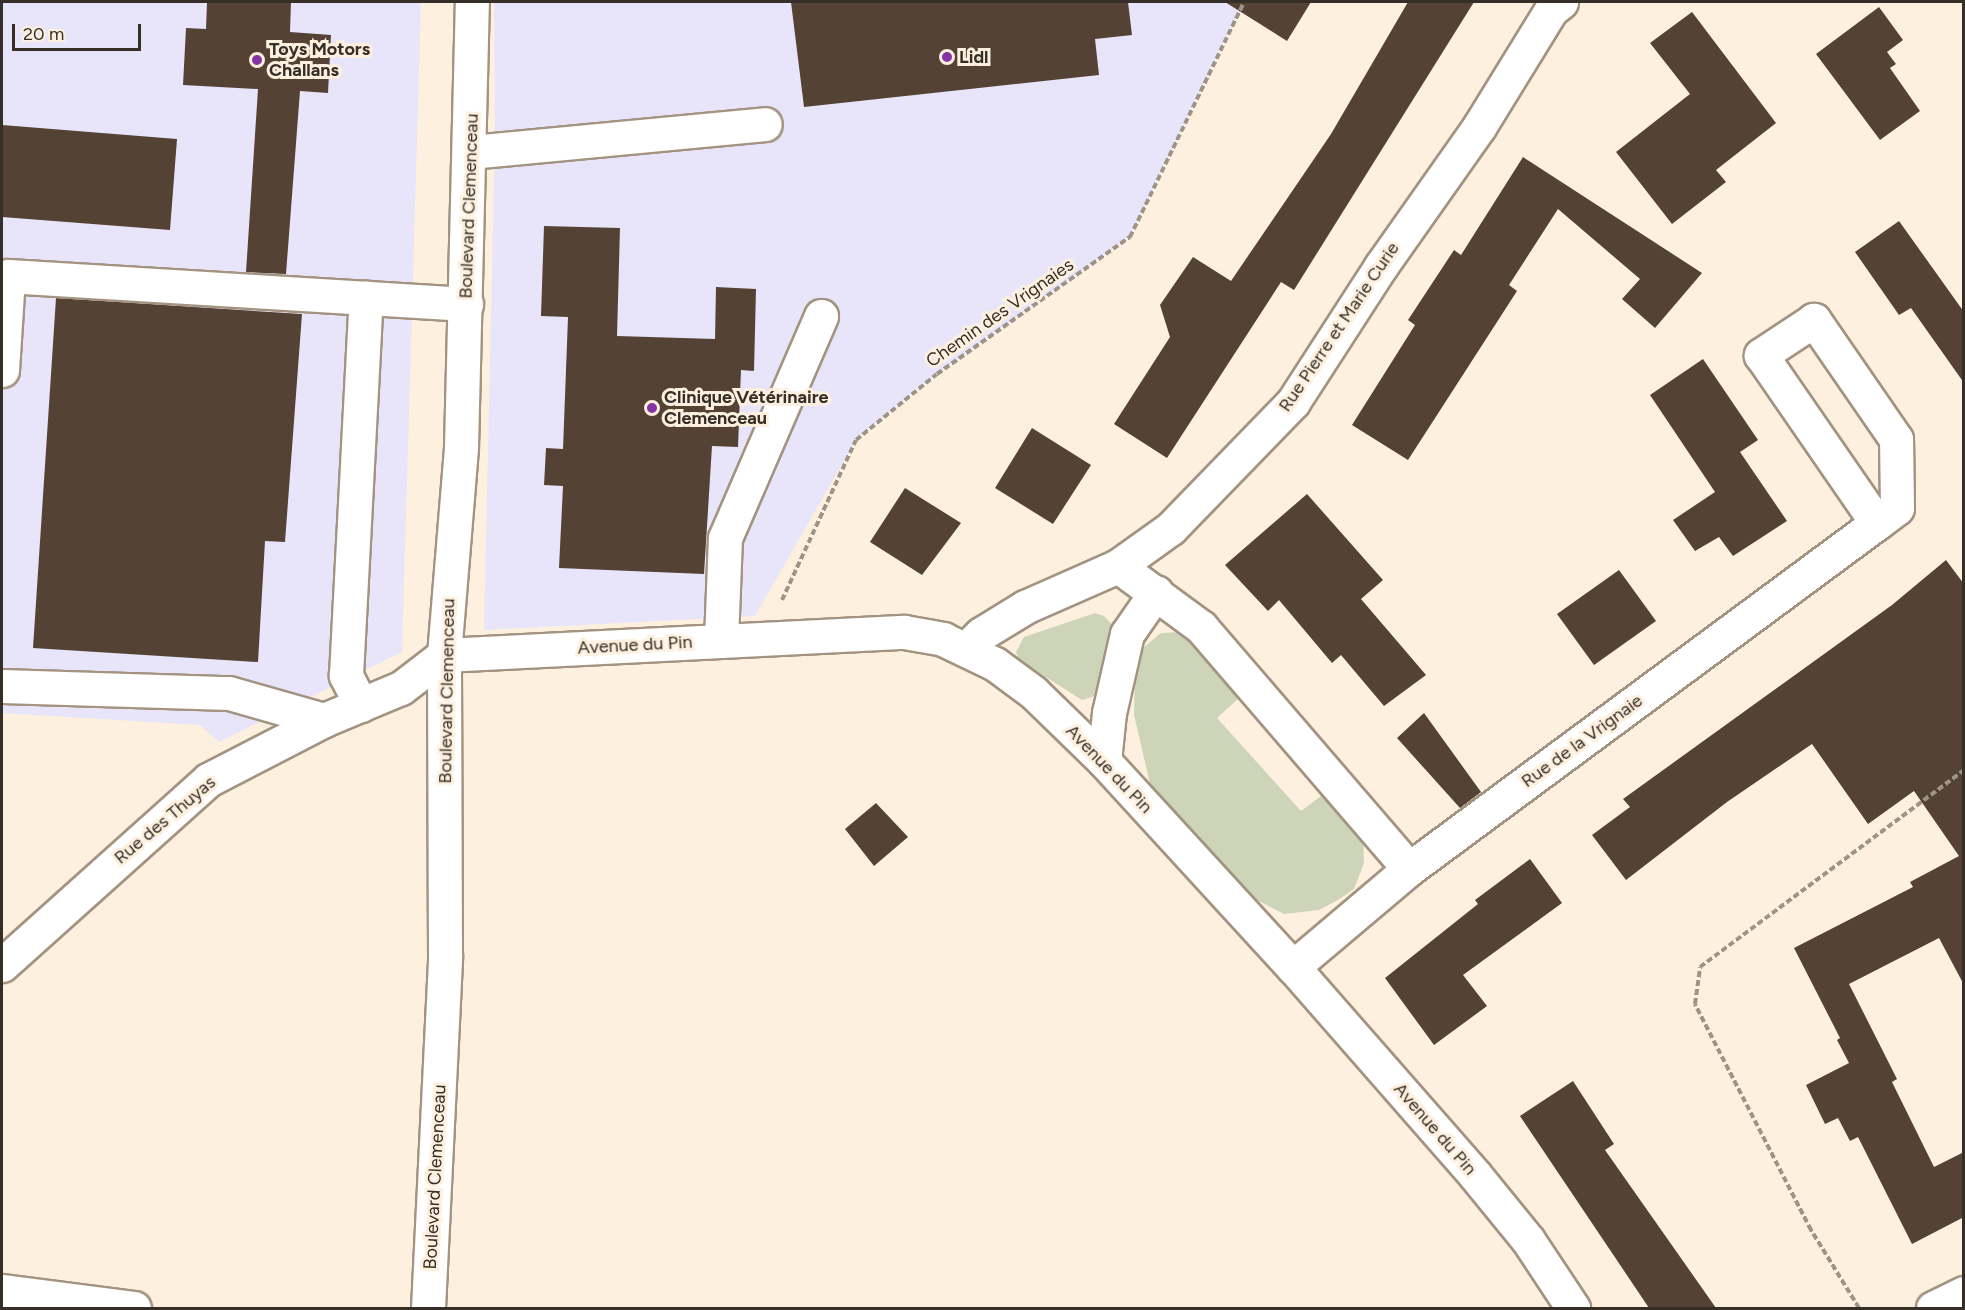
<!DOCTYPE html>
<html>
<head>
<meta charset="utf-8">
<style>
  body { margin:0 }
  #map { position:relative; width:1965px; height:1310px; overflow:hidden; background:#fdf0df; font-family:Figtree,sans-serif }
  div>[style] { position:absolute }
  .commercial>* { inset:0; background:#e8e5fb }
  .green>* { inset:0; background:#cdd4b8 }
  .building>* { inset:0; background:#544335 }
  .path>* { height:4px; margin-top:-2px; transform-origin:0; background:repeating-linear-gradient(90deg,#9d9487 0 6px,transparent 0 9px) }
  .roads { filter:drop-shadow(2px 0 #a39481) drop-shadow(-2px 0 #a39481) drop-shadow(0 2px #a39481) drop-shadow(0 -2px #a39481) }
  .minor>* { height:33px; margin:-16.5px; padding:0 16.5px; transform-origin:16.5px; border-radius:16.5px; background:#fff }
  .major>* { height:33px; margin:-16.5px; padding:0 16.5px; transform-origin:16.5px; border-radius:16.5px; background:#fff }
  .dots>* { width:16px; height:16px; translate:-50% -50%; box-sizing:border-box; border:3px solid #fdf0df; border-radius:50% }
  span { translate:-50% -50%; white-space:nowrap; text-align:center; line-height:1.15; -webkit-text-stroke:6px #fdf0df; paint-order:stroke }
  .poi-label { font-size:18px; color:#352f27; font-weight:700 }
  .left { translate:0 -50%; text-align:left }
  .street-label { font-size:18px; color:#352f27 }
  .frame { position:absolute; inset:0; border:3px solid #352f27; pointer-events:none }
  .scale { position:absolute; left:12px; top:24px; width:129px; height:27px; box-sizing:border-box; border:3px solid #352f27; border-top:0; padding-left:8px; font-size:18px; line-height:21px; white-space:nowrap; color:#352f27; -webkit-text-stroke:4px #fdf0df; paint-order:stroke }
</style>
</head>
<body>
<div id="map">
  <div class="commercial">
    <div style="clip-path:polygon(2px 2px,421px 2px,402px 652px,219px 742px,200px 725px,2px 713px)"></div>
    <div style="clip-path:polygon(494px 2px,1244px 2px,1130px 237px,937px 374px,856px 440px,755px 616px,484px 630px,495px 137px)"></div>
  </div>
  <div class="green">
    <div style="clip-path:polygon(1095px 613px,1104px 616px,1113px 626px,1100px 691px,1092px 697px,1082px 700px,1019px 660px,1016px 652px,1024px 637px)"></div>
    <div style="clip-path:polygon(1184px 632px,1241px 696px,1217px 718px,1301px 811px,1325px 793px,1363px 835px,1364px 863px,1354px 889px,1338px 900px,1319px 910px,1284px 914px,1249px 896px,1151px 788px,1134px 715px,1135px 675px,1144px 647px,1161px 633px)"></div>
  </div>
  <div class="building">
    <div style="clip-path:polygon(207px 2px,291px 2px,290px 32px,331px 35px,328px 93px,300px 91px,286px 274px,246px 272px,258px 89px,183px 85px,186px 28px,206px 29px)"></div>
    <div style="clip-path:polygon(791px 2px,1128px 2px,1132px 35px,1095px 39px,1099px 75px,804px 107px)"></div>
    <div style="clip-path:polygon(1225px 2px,1311px 2px,1287px 41px)"></div>
    <div style="clip-path:polygon(1408px 2px,1474px 2px,1294px 290px,1281px 282px,1167px 458px,1114px 424px,1170px 337px,1160px 305px,1193px 257px,1231px 281px,1331px 134px)"></div>
    <div style="clip-path:polygon(1879px 7px,1903px 40px,1887px 52px,1896px 64px,1890px 68px,1920px 111px,1880px 140px,1816px 54px)"></div>
    <div style="clip-path:polygon(1692px 12px,1776px 123px,1716px 170px,1726px 182px,1672px 224px,1616px 152px,1690px 94px,1650px 43px)"></div>
    <div style="clip-path:polygon(2px 125px,177px 139px,170px 230px,2px 217px)"></div>
    <div style="clip-path:polygon(1523px 157px,1702px 273px,1655px 328px,1622px 299px,1640px 279px,1558px 209px,1509px 285px,1517px 291px,1408px 460px,1352px 425px,1415px 325px,1408px 320px,1454px 250px,1461px 255px)"></div>
    <div style="clip-path:polygon(1899px 221px,1964px 312px,1964px 383px,1911px 308px,1899px 315px,1855px 252px)"></div>
    <div style="clip-path:polygon(544px 226px,620px 228px,617px 336px,715px 339px,716px 287px,756px 289px,754px 371px,741px 370px,738px 447px,712px 446px,704px 574px,559px 568px,563px 486px,544px 485px,546px 448px,563px 449px,568px 317px,541px 316px)"></div>
    <div style="clip-path:polygon(56px 298px,302px 314px,285px 542px,265px 541px,258px 662px,33px 648px)"></div>
    <div style="clip-path:polygon(1703px 359px,1758px 440px,1740px 452px,1787px 521px,1733px 556px,1719px 537px,1695px 551px,1673px 520px,1715px 492px,1650px 395px)"></div>
    <div style="clip-path:polygon(1032px 428px,1091px 465px,1053px 524px,995px 488px)"></div>
    <div style="clip-path:polygon(905px 488px,961px 523px,922px 575px,870px 542px)"></div>
    <div style="clip-path:polygon(1307px 494px,1383px 580px,1361px 599px,1426px 675px,1384px 706px,1341px 655px,1332px 663px,1279px 600px,1268px 611px,1225px 565px)"></div>
    <div style="clip-path:polygon(1946px 560px,1964px 584px,1964px 985px,1939px 938px,1849px 984px,1897px 1079px,1892px 1082px,1934px 1167px,1964px 1152px,1964px 1217px,1912px 1244px,1858px 1137px,1850px 1141px,1838px 1118px,1825px 1124px,1806px 1085px,1849px 1063px,1837px 1040px,1840px 1038px,1794px 948px,1913px 887px,1910px 882px,1959px 856px,1914px 791px,1868px 824px,1812px 744px,1727px 802px,1626px 880px,1592px 835px,1630px 807px,1623px 799px,1892px 605px)"></div>
    <div style="clip-path:polygon(1619px 570px,1656px 621px,1594px 665px,1557px 614px)"></div>
    <div style="clip-path:polygon(1424px 713px,1481px 792px,1460px 808px,1397px 738px)"></div>
    <div style="clip-path:polygon(876px 803px,908px 837px,874px 866px,845px 829px)"></div>
    <div style="clip-path:polygon(1530px 859px,1562px 903px,1463px 975px,1487px 1006px,1434px 1045px,1385px 978px,1478px 904px,1475px 900px)"></div>
    <div style="clip-path:polygon(1573px 1081px,1614px 1144px,1605px 1150px,1716px 1308px,1649px 1308px,1520px 1116px)"></div>
  </div>
  <div class="path">
    <div style="left:782px;top:600px;width:176px;rotate:-65.2deg"></div>
    <div style="left:856px;top:440px;width:104px;rotate:-39.2deg"></div>
    <div style="left:937px;top:374px;width:237px;rotate:-35.4deg"></div>
    <div style="left:1130px;top:237px;width:261px;rotate:-64.1deg"></div>
    <div style="left:1859px;top:1308px;width:92px;rotate:-121.6deg"></div>
    <div style="left:1811px;top:1230px;width:254px;rotate:-117.2deg"></div>
    <div style="left:1695px;top:1004px;width:37px;rotate:-82deg"></div>
    <div style="left:1700px;top:967px;width:329px;rotate:-36.7deg"></div>
  </div>
  <div class="roads">
    <div class="minor">
      <div style="left:470px;top:152px;width:296px;rotate:-5.4deg"></div>
      <div style="left:2px;top:370px;width:94px;rotate:-86.3deg"></div>
      <div style="left:8px;top:276px;width:459px;rotate:3.5deg"></div>
      <div style="left:1118px;top:566px;width:103px;rotate:36.3deg"></div>
      <div style="left:1201px;top:627px;width:319px;rotate:49.3deg"></div>
      <div style="left:721px;top:641px;width:103px;rotate:-87.8deg"></div>
      <div style="left:725px;top:538px;width:242px;rotate:-66.6deg"></div>
      <div style="left:966px;top:649px;width:21px;rotate:-45deg"></div>
      <div style="left:981px;top:634px;width:52px;rotate:-31.5deg"></div>
      <div style="left:1025px;top:607px;width:102px;rotate:-23.8deg"></div>
      <div style="left:1118px;top:566px;width:65px;rotate:-35.6deg"></div>
      <div style="left:1171px;top:528px;width:175px;rotate:-45.9deg"></div>
      <div style="left:1293px;top:402px;width:162px;rotate:-57.1deg"></div>
      <div style="left:1381px;top:266px;width:170px;rotate:-54.8deg"></div>
      <div style="left:1479px;top:127px;width:137px;rotate:-58.4deg"></div>
      <div style="left:1551px;top:10px;width:13px;rotate:-39deg"></div>
      <div style="left:2px;top:686px;width:227px;rotate:1.8deg"></div>
      <div style="left:229px;top:693px;width:99px;rotate:15.9deg"></div>
      <div style="left:361px;top:705px;width:34px;rotate:-117deg"></div>
      <div style="left:346px;top:675px;width:378px;rotate:-87deg"></div>
      <div style="left:1104px;top:761px;width:48px;rotate:-84.1deg"></div>
      <div style="left:1109px;top:713px;width:81px;rotate:-77.2deg"></div>
      <div style="left:1127px;top:634px;width:51px;rotate:-55.4deg"></div>
      <div style="left:2px;top:965px;width:277px;rotate:-41.9deg"></div>
      <div style="left:208px;top:780px;width:131px;rotate:-27.3deg"></div>
      <div style="left:324px;top:720px;width:83px;rotate:-22.6deg"></div>
      <div style="left:401px;top:688px;width:54px;rotate:-37.5deg"></div>
      <div style="left:444px;top:655px;width:461px;rotate:-2.9deg"></div>
      <div style="left:904px;top:632px;width:40px;rotate:10deg"></div>
      <div style="left:943px;top:639px;width:58px;rotate:25.7deg"></div>
      <div style="left:995px;top:664px;width:47px;rotate:36.4deg"></div>
      <div style="left:1033px;top:692px;width:99px;rotate:44.2deg"></div>
      <div style="left:1104px;top:761px;width:280px;rotate:47.5deg"></div>
      <div style="left:1293px;top:967px;width:276px;rotate:48.8deg"></div>
      <div style="left:1475px;top:1175px;width:84px;rotate:50.8deg"></div>
      <div style="left:1528px;top:1240px;width:82px;rotate:56.5deg"></div>
      <div style="left:1293px;top:967px;width:152px;rotate:-40.2deg"></div>
      <div style="left:1409px;top:869px;width:582px;rotate:-36.48deg"></div>
      <div style="left:1877px;top:523px;width:25px;rotate:-37deg"></div>
      <div style="left:1897px;top:508px;width:69px;rotate:-90.8deg"></div>
      <div style="left:1896px;top:439px;width:145px;rotate:-124.6deg"></div>
      <div style="left:1814px;top:320px;width:64px;rotate:146.6deg"></div>
      <div style="left:1761px;top:355px;width:204px;rotate:55.4deg"></div>
      <div style="left:2px;top:1291px;width:133px;rotate:7.3deg"></div>
      <div style="left:1933px;top:1308px;width:34px;rotate:-26deg"></div>
    </div>
    <div class="major">
      <div style="left:428px;top:1308px;width:353px;rotate:-87.2deg"></div>
      <div style="left:445px;top:955px;width:300px;rotate:-90.2deg"></div>
      <div style="left:444px;top:655px;width:209px;rotate:-85.3deg"></div>
      <div style="left:461px;top:447px;width:445px;rotate:-88.6deg"></div>
    </div>
  </div>
  <div class="dots">
    <div style="left:947px;top:57px;background:#8634a3"></div>
    <div style="left:257px;top:60px;background:#8634a3"></div>
    <div style="left:652px;top:408px;background:#8634a3"></div>
  </div>
  <div class="poi-label">
    <span class="left" style="left:269px;top:60px">Toys Motors<br>Challans</span>
    <span class="left" style="left:959px;top:57px">Lidl</span>
    <span class="left" style="left:664px;top:408px">Clinique Vétérinaire<br>Clemenceau</span>
  </div>
  <div class="street-label">
    <span style="left:469px;top:206px;rotate:-88deg">Boulevard Clemenceau</span>
    <span style="left:1000px;top:313px;rotate:-35deg">Chemin des Vrignaies</span>
    <span style="left:1339px;top:327px;rotate:-56deg">Rue Pierre et Marie Curie</span>
    <span style="left:635px;top:645px;rotate:-3deg">Avenue du Pin</span>
    <span style="left:447px;top:691px;rotate:-89deg">Boulevard Clemenceau</span>
    <span style="left:1582px;top:741px;rotate:-36deg">Rue de la Vrignaie</span>
    <span style="left:1109px;top:769px;rotate:46deg">Avenue du Pin</span>
    <span style="left:165px;top:820px;rotate:-40deg">Rue des Thuyas</span>
    <span style="left:1435px;top:1129px;rotate:49deg">Avenue du Pin</span>
    <span style="left:435px;top:1177px;rotate:-87deg">Boulevard Clemenceau</span>
  </div>
  <div class="frame"></div>
  <div class="scale">20 m</div>
</div>
</body>
</html>
